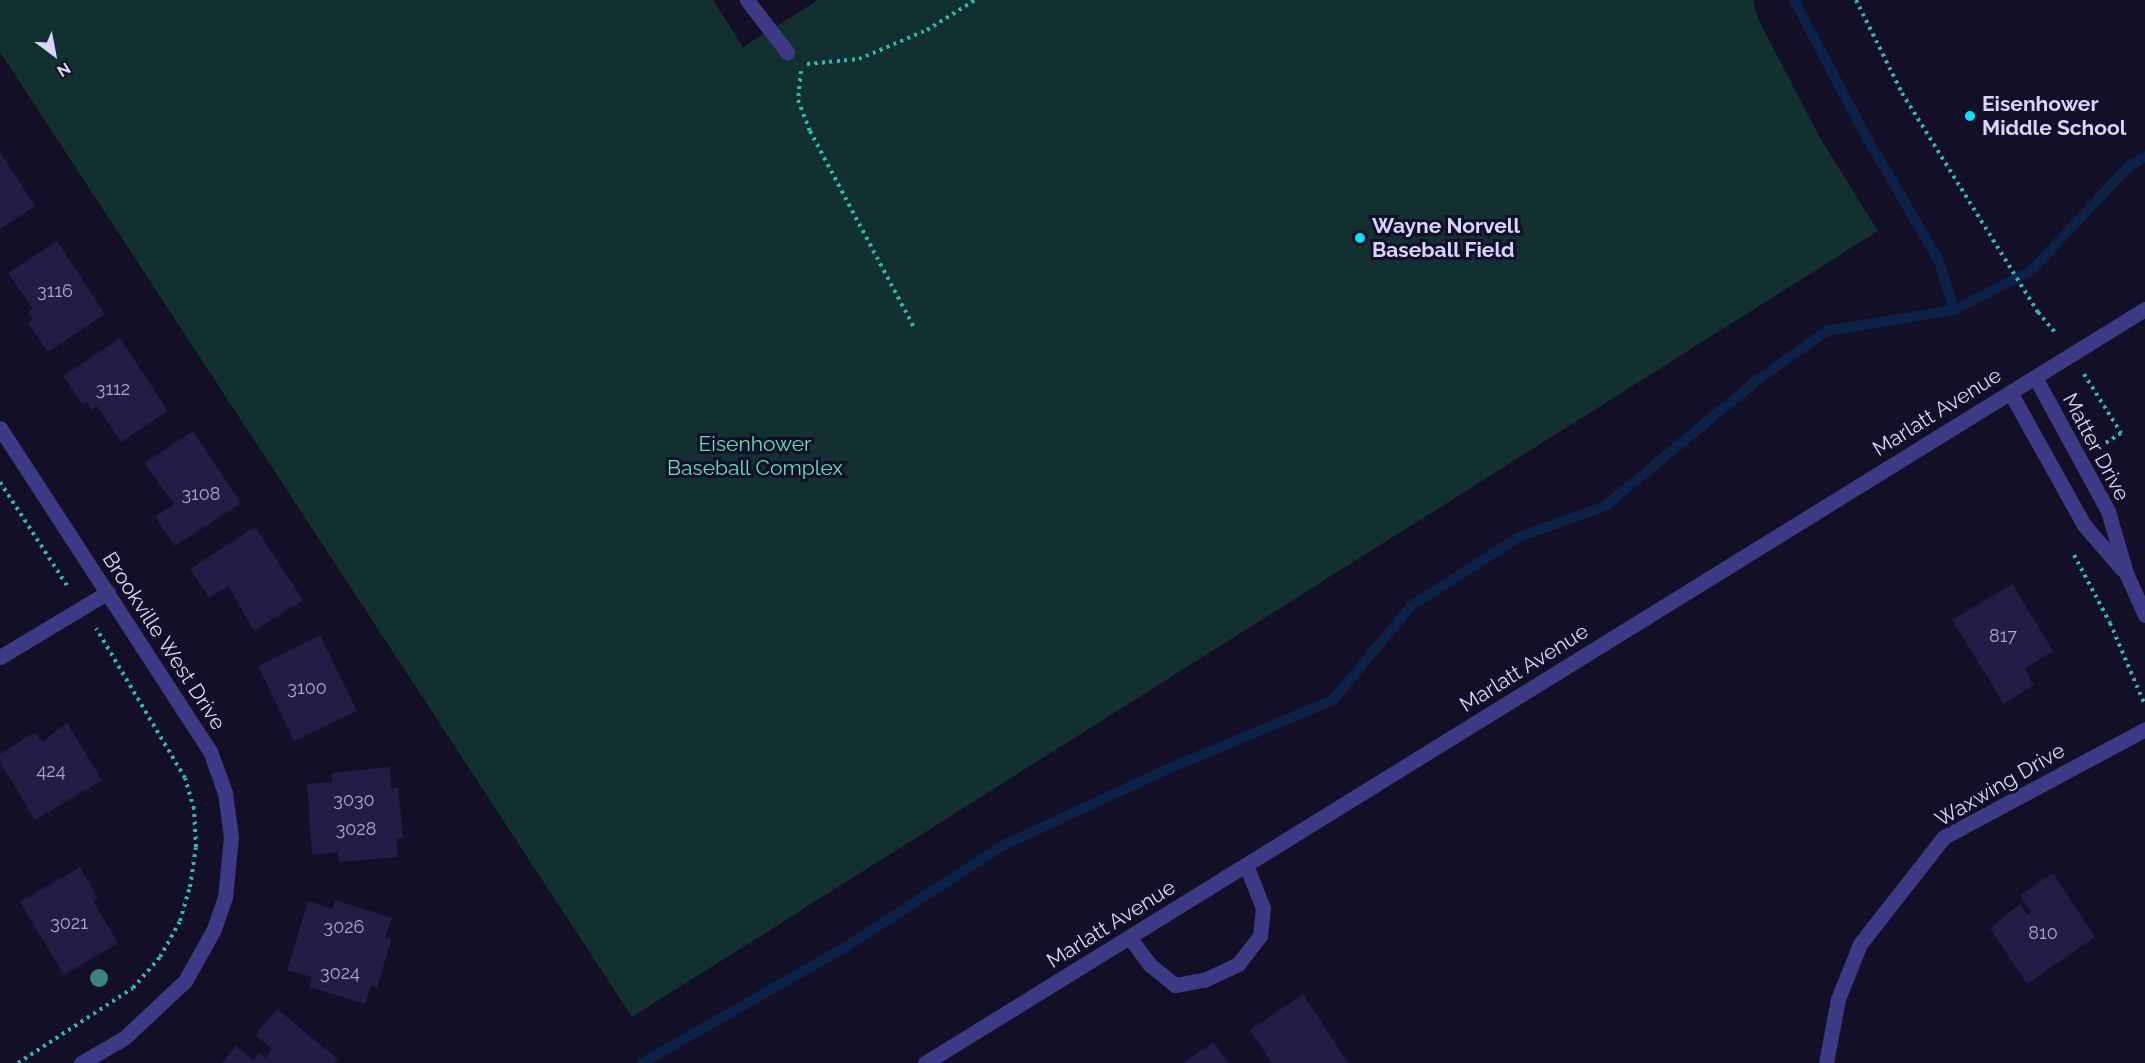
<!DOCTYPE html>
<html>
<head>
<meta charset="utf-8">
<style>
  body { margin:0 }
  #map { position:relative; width:2145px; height:1063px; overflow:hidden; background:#130f26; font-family:Raleway,sans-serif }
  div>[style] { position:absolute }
  .green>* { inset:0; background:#12302f }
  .stream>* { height:10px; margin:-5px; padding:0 5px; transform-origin:5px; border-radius:5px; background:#0c2248 }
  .building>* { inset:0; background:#241b47 }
  .path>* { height:4px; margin-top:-2px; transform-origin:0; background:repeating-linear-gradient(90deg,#2fb8b0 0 3px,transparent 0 7.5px) }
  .minor>* { height:15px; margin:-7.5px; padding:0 7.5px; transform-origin:7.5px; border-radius:7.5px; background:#3d3a85 }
  .trees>* { width:18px; height:18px; margin:-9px; border-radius:50%; background:#3d827b }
  .dots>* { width:16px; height:16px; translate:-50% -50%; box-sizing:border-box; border:3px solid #130f26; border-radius:50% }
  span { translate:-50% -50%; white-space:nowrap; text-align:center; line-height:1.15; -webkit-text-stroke:6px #130f26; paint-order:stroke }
  .number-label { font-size:18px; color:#aca6d1 }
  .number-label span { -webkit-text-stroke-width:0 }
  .poi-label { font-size:21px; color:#d9d4ff; font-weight:700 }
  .left { translate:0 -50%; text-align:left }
  .street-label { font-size:21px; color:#d9d4ff }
  .park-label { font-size:21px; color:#5fe0c0 }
  .north { position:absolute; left:24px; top:24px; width:60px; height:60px; -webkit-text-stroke:4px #130f26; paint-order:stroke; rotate:148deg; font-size:16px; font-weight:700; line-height:24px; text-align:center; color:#d9d4ff }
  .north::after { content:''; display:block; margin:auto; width:21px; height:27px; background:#d9d4ff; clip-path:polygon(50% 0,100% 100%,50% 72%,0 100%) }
</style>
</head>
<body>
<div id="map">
  <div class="green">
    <div style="clip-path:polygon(0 0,713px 0,743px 47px,818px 0,1753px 0,1758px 19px,1819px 136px,1878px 231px,632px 1017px,0 52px)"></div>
  </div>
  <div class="stream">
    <div style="left:1794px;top:0;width:148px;rotate:62.2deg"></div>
    <div style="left:1863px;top:131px;width:151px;rotate:59.7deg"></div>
    <div style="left:1939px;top:261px;width:51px;rotate:73deg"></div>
    <div style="left:642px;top:1063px;width:236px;rotate:-29.7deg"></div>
    <div style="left:847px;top:946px;width:187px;rotate:-32.8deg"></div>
    <div style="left:1004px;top:845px;width:183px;rotate:-24.9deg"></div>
    <div style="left:1170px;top:768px;width:177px;rotate:-22.6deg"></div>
    <div style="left:1333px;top:700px;width:122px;rotate:-50.3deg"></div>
    <div style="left:1411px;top:606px;width:128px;rotate:-32.6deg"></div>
    <div style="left:1519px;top:537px;width:91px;rotate:-19.8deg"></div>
    <div style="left:1605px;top:506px;width:196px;rotate:-39.6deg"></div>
    <div style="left:1756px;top:381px;width:87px;rotate:-35.2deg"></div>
    <div style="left:1827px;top:331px;width:129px;rotate:-9.4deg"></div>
    <div style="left:1954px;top:310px;width:86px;rotate:-26.9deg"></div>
    <div style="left:2031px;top:271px;width:139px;rotate:-47deg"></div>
    <div style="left:2126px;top:169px;width:23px;rotate:-34deg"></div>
  </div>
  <div class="building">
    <div style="clip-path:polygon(0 152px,35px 206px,0 229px)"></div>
    <div style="clip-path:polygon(57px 241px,105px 314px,48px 352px,28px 323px,33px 320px,28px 312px,33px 309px,8px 273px)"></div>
    <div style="clip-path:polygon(120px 338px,168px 411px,121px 442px,97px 406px,92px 410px,87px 402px,83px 405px,63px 376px)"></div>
    <div style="clip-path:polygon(193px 431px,241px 503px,175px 546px,155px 517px,174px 504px,144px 463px)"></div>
    <div style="clip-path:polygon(255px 527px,303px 600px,254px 631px,228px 586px,209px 598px,190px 569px)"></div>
    <div style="clip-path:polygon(2012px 584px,2053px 651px,2025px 669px,2034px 685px,2004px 704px,1952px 620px)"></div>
    <div style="clip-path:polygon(320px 635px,357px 711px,294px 741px,258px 666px)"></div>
    <div style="clip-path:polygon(67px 723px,102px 780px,35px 820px,0 762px,0 754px,35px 732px,42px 742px)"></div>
    <div style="clip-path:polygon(390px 767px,391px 788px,398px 787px,403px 838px,396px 838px,398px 857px,339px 862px,338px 852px,312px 855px,307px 784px,332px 782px,332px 773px)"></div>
    <div style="clip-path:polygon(80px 867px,98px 898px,93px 901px,118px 943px,64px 975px,20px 902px)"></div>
    <div style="clip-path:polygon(2053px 873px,2095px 937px,2027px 984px,1990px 928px,2020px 904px,2027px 915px,2031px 912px,2020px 895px)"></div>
    <div style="clip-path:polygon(335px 900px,392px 918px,385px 937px,392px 939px,384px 964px,377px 988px,371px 986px,365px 1004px,309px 987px,312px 977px,287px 970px,308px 901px,332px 909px)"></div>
    <div style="clip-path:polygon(1303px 994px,1348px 1063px,1272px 1063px,1250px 1030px)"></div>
    <div style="clip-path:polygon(277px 1009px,338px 1059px,335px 1063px,222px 1063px,236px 1046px,253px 1060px,259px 1053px,265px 1058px,272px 1049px,255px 1035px)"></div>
    <div style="clip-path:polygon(1214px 1042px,1228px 1063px,1183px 1063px)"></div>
  </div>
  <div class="path">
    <div style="left:1856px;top:0;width:104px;rotate:63.7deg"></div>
    <div style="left:1902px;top:93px;width:258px;rotate:58.2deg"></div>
    <div style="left:2038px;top:312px;width:30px;rotate:50deg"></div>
    <div style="left:807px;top:64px;width:52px;rotate:-5.5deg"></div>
    <div style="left:859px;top:59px;width:74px;rotate:-23.1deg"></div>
    <div style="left:927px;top:30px;width:57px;rotate:-32deg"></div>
    <div style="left:801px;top:71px;width:29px;rotate:96deg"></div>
    <div style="left:798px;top:100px;width:33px;rotate:69deg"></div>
    <div style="left:810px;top:131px;width:224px;rotate:62.1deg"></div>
    <div style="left:2084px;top:374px;width:70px;rotate:57.9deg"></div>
    <div style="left:2121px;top:433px;width:24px;rotate:147deg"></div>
    <div style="left:0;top:482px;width:125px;rotate:57.1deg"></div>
    <div style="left:2074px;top:555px;width:77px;rotate:62.1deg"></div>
    <div style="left:2110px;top:623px;width:89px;rotate:66.9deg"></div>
    <div style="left:18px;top:1063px;width:137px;rotate:-33.1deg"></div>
    <div style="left:133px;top:988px;width:41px;rotate:-48.9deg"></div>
    <div style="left:160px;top:957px;width:41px;rotate:-60.9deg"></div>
    <div style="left:180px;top:921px;width:35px;rotate:-74deg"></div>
    <div style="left:190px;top:887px;width:40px;rotate:-81.5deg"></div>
    <div style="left:196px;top:847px;width:38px;rotate:-93deg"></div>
    <div style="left:194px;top:809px;width:32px;rotate:-106deg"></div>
    <div style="left:185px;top:778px;width:174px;rotate:-120.7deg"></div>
  </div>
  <div class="minor">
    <div style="left:747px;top:0;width:66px;rotate:52.4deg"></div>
    <div style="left:2035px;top:377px;width:153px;rotate:61.4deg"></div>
    <div style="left:2108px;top:511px;width:65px;rotate:73.8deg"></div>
    <div style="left:2126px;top:573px;width:46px;rotate:65.7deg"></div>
    <div style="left:2010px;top:392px;width:152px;rotate:60.9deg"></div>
    <div style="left:2084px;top:525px;width:58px;rotate:49.2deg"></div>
    <div style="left:0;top:428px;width:385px;rotate:57deg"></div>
    <div style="left:210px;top:751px;width:45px;rotate:70.3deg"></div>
    <div style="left:225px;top:793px;width:44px;rotate:82.2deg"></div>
    <div style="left:231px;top:837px;width:60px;rotate:95.7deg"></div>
    <div style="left:225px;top:897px;width:36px;rotate:109deg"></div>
    <div style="left:213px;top:931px;width:57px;rotate:119.2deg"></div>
    <div style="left:185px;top:981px;width:83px;rotate:136.9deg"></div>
    <div style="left:124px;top:1038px;width:50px;rotate:149.8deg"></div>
    <div style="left:0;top:657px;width:126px;rotate:-31deg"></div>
    <div style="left:1129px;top:937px;width:34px;rotate:53deg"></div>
    <div style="left:1149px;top:964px;width:33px;rotate:39deg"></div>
    <div style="left:1175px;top:985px;width:29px;rotate:-10deg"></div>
    <div style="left:1204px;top:980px;width:38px;rotate:-25deg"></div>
    <div style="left:1238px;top:964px;width:36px;rotate:-52deg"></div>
    <div style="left:1260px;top:936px;width:28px;rotate:-84deg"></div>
    <div style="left:1263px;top:908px;width:46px;rotate:-111.6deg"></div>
    <div style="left:925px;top:1063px;width:1434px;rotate:-31.72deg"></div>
    <div style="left:1826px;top:1063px;width:65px;rotate:-79.4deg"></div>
    <div style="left:1838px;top:999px;width:59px;rotate:-68.2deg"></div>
    <div style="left:1860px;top:944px;width:136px;rotate:-51.9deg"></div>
    <div style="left:1944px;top:837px;width:228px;rotate:-28.2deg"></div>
  </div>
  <div class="trees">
    <div style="left:99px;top:978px"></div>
  </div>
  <div class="dots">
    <div style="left:1970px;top:116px;background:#00e5ff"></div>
    <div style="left:1360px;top:238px;background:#00e5ff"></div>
  </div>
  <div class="number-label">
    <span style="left:55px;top:291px">3116</span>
    <span style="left:113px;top:389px">3112</span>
    <span style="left:201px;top:494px">3108</span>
    <span style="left:2003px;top:636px">817</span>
    <span style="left:307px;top:688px">3100</span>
    <span style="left:51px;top:771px">424</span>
    <span style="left:354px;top:800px">3030</span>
    <span style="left:356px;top:829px">3028</span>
    <span style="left:69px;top:923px">3021</span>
    <span style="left:344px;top:927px">3026</span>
    <span style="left:2043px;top:933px">810</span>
    <span style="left:340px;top:973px">3024</span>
  </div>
  <div class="poi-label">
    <span class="left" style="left:1982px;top:116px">Eisenhower<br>Middle School</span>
    <span class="left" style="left:1372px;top:238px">Wayne Norvell<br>Baseball Field</span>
  </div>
  <div class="street-label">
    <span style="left:1937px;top:412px;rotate:-32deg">Marlatt Avenue</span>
    <span style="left:2096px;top:447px;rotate:62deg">Matter Drive</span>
    <span style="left:164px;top:641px;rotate:57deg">Brookville West Drive</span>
    <span style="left:1524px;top:668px;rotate:-32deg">Marlatt Avenue</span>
    <span style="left:2000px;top:785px;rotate:-30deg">Waxwing Drive</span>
    <span style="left:1111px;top:924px;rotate:-32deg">Marlatt Avenue</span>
  </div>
  <div class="park-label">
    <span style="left:755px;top:456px">Eisenhower<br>Baseball Complex</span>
  </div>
  <div class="north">N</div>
</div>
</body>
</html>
